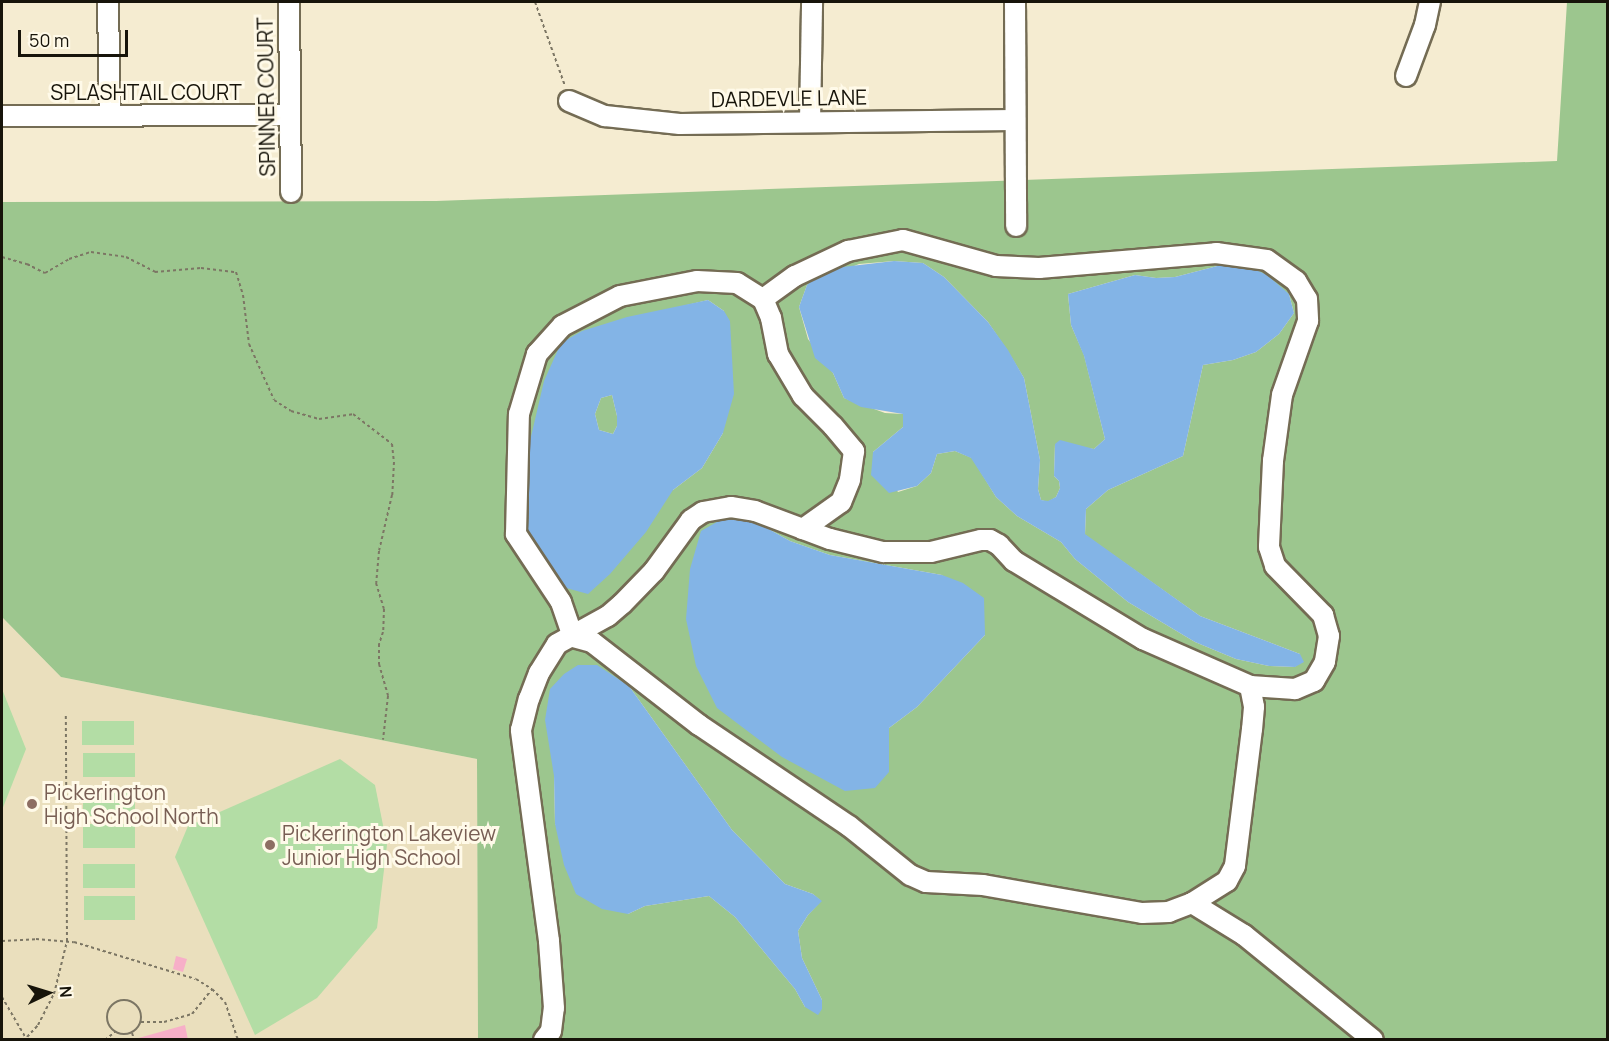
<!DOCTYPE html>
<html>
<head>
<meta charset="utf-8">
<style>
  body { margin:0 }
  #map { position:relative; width:1609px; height:1041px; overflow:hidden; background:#f5ecd1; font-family:Manrope,sans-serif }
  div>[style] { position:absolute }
  .built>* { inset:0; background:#eadfbd }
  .green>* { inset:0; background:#b3dda5 }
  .forest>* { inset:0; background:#9cc68e }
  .water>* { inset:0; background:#83b4e6 }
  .building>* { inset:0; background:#f7afc8 }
  .path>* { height:2px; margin-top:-1px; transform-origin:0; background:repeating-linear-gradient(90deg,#7c7664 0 3px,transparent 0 6px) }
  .path>.ring { margin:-1px; padding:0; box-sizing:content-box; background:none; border:2px solid #7c7664; border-radius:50% }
  .roads { filter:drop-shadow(2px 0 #746c54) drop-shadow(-2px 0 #746c54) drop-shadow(0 2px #746c54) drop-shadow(0 -2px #746c54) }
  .minor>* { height:20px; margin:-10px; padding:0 10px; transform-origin:10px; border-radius:10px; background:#fff }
  .dots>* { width:16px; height:16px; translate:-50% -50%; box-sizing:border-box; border:3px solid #fffae9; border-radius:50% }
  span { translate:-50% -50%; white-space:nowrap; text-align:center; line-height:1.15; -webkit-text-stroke:6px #fffae9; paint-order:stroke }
  .street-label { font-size:21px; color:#17140a }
  .education-label { font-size:21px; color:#785e54 }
  .left { translate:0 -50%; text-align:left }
  .frame { position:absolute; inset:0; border:3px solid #17140a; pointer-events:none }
  .north { position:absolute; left:18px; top:963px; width:60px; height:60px; -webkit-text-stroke:4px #fffae9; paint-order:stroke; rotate:86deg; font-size:16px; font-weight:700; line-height:24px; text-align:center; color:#17140a }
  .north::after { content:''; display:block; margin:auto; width:21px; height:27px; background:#17140a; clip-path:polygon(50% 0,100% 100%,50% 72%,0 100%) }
  .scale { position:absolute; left:18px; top:30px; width:110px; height:27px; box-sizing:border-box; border:3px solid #17140a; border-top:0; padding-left:8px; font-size:18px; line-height:21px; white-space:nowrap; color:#17140a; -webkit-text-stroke:4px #fffae9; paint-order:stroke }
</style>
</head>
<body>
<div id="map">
  <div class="built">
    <div style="clip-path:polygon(2px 617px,61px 677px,477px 759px,478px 1039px,2px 1039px)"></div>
  </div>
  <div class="green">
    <div style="clip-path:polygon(2px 689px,26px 749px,2px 810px)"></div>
    <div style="clip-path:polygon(82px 721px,134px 721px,134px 745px,82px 745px)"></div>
    <div style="clip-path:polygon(83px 753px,135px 753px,135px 777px,83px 777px)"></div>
    <div style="clip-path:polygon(340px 759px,375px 785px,387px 845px,377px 928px,317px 998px,255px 1035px,175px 857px,188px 826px)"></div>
    <div style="clip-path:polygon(83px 793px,135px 793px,135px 816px,83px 816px)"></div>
    <div style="clip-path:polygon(83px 824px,135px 824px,135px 848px,83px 848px)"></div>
    <div style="clip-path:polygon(83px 864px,135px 864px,135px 888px,83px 888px)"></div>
    <div style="clip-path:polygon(84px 896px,135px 896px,135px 920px,84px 920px)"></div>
  </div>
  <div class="forest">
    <div style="clip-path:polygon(evenodd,1567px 2px,1607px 2px,1607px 1039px,478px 1039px,477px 759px,61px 677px,2px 617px,2px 202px,436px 201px,1557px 161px,1567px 2px,894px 261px,923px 263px,944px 277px,988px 322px,1007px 350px,1024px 378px,1040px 460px,1038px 489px,1041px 500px,1048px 502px,1056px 497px,1060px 488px,1059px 481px,1054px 476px,1055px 444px,1094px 449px,1105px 439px,1084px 355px,1071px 325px,1068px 294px,1135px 275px,1156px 278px,1175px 277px,1225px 264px,1289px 294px,1294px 313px,1279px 334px,1256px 352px,1233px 360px,1203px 365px,1183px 456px,1108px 490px,1086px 509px,1085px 535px,1200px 616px,1300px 654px,1295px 667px,1269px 666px,1236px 659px,1195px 642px,1128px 602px,1075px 559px,1061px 542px,1017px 516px,996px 497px,972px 458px,955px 451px,937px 454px,931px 473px,917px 486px,898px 492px,873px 452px,903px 427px,903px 414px,885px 413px,844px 398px,833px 373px,808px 339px,799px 307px,807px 285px,859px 264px,894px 261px,1567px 2px,708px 300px,724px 311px,723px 433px,702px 468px,673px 490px,530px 441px,683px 306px,708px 300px,1567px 2px,756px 522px,790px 541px,830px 555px,942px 575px,985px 635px,917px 707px,889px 728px,756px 522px,1567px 2px,629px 686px,732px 830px,785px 884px,813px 894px,821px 901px,808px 915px,798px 931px,802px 958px,822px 1000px,805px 1007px,795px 989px,735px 917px,709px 896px,645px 906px,628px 914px,555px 824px,554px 776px,629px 686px)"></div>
    <div style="clip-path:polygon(612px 395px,617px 416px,617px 426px,613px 434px,599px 430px,595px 414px,601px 398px)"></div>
  </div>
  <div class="water">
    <div style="clip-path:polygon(894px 261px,923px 263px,944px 277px,988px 322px,1008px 350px,1024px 378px,1040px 460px,1038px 489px,1041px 500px,1048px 501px,1056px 497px,1060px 488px,1059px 481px,1054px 476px,1055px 444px,1060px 440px,1094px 449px,1105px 439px,1084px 356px,1071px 325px,1068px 294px,1135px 275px,1156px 278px,1175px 277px,1225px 264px,1252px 268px,1267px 275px,1289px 294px,1294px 313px,1279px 334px,1256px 352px,1233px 360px,1203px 365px,1183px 456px,1108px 490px,1086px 509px,1085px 534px,1200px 616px,1300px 654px,1304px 662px,1295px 667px,1269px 666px,1236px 659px,1195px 642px,1128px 602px,1075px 559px,1061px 542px,1017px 516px,996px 497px,971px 458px,955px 451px,937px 454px,931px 473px,917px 486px,889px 493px,871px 475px,873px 452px,903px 427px,903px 414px,861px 407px,844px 398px,833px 373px,815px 358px,799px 307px,807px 285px,825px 269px)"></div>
    <div style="clip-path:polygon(evenodd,708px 300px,724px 311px,730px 321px,734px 394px,723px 433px,702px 468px,673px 490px,646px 532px,610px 574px,588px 594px,559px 586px,522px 529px,530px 441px,544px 381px,561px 343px,582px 331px,627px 317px,708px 300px,612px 395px,617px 416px,617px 426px,613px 434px,599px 430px,595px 414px,601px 398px,612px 395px)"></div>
    <div style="clip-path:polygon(724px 518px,756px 522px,790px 541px,830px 555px,942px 575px,963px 583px,984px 598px,985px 635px,917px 707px,889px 728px,889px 772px,875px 788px,845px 791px,782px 757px,717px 708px,696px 666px,686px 619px,690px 569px,701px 531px)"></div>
    <div style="clip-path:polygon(578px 665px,597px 665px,629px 686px,732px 830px,785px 884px,813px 894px,822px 901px,808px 915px,798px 931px,802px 958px,822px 1000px,822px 1009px,818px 1015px,805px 1007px,795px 989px,735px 917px,709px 896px,645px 906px,628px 914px,602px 909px,576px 894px,564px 865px,555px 824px,554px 776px,545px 720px,550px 689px,564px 674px)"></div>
  </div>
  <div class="building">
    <div style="clip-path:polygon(176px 956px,187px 959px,183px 972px,173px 969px)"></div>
    <div style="clip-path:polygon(185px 1025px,188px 1040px,135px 1040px,135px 1039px)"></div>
  </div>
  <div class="path">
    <div style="left:535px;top:2px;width:89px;rotate:70.3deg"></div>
    <div style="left:2px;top:257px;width:26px;rotate:16deg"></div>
    <div style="left:27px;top:264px;width:20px;rotate:27deg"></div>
    <div style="left:45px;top:273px;width:28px;rotate:-30deg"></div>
    <div style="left:69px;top:259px;width:23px;rotate:-18deg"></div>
    <div style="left:91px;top:252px;width:35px;rotate:8deg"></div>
    <div style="left:126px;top:257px;width:33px;rotate:27deg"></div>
    <div style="left:155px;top:272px;width:46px;rotate:-5deg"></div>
    <div style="left:201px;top:268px;width:35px;rotate:7deg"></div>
    <div style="left:236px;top:272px;width:24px;rotate:73deg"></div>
    <div style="left:243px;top:295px;width:49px;rotate:83deg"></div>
    <div style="left:249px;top:344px;width:61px;rotate:65.9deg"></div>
    <div style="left:274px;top:400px;width:20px;rotate:33deg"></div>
    <div style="left:291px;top:411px;width:29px;rotate:16deg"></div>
    <div style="left:319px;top:419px;width:34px;rotate:-8deg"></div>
    <div style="left:353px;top:414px;width:49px;rotate:37.6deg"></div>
    <div style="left:392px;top:444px;width:18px;rotate:84deg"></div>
    <div style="left:394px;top:462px;width:33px;rotate:93deg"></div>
    <div style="left:392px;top:495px;width:57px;rotate:103.1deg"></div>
    <div style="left:379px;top:551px;width:32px;rotate:95deg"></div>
    <div style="left:376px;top:583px;width:27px;rotate:73deg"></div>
    <div style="left:384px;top:609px;width:23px;rotate:92deg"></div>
    <div style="left:383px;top:632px;width:13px;rotate:108deg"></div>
    <div style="left:379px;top:644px;width:20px;rotate:90deg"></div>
    <div style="left:379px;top:664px;width:33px;rotate:74deg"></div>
    <div style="left:388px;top:696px;width:44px;rotate:96.5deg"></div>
    <div style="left:2px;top:941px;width:34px;rotate:-3deg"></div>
    <div style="left:36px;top:939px;width:38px;rotate:5deg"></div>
    <div style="left:74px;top:942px;width:127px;rotate:16.9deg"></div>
    <div style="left:196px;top:979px;width:19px;rotate:32deg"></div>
    <div style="left:212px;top:989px;width:18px;rotate:45deg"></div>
    <div style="left:225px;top:1002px;width:40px;rotate:71.1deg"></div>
    <div style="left:2px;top:997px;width:50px;rotate:59.8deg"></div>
    <div class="ring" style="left:107px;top:1000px;width:32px;height:32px"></div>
    <div style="left:141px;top:1022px;width:23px"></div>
    <div style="left:164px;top:1022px;width:29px;rotate:-16deg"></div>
    <div style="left:192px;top:1014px;width:32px;rotate:-51deg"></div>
    <div style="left:132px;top:1033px;width:6px;rotate:72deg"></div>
    <div style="left:27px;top:1037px;width:16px;rotate:-47deg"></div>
    <div style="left:38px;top:1025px;width:35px;rotate:-63deg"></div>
    <div style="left:54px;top:994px;width:55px;rotate:-76.2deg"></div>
    <div style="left:67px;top:941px;width:226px;rotate:-90.3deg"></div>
    <div style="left:105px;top:1040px;width:13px;rotate:-39deg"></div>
  </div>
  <div class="roads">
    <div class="minor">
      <div style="left:108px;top:2px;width:113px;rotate:89deg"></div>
      <div style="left:289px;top:2px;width:190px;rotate:89.4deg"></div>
      <div style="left:1015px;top:2px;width:224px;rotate:89.7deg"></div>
      <div style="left:1406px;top:76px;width:54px;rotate:-69.6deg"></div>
      <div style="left:1425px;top:25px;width:24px;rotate:-78deg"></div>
      <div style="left:569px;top:101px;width:39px;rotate:23deg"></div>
      <div style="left:605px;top:116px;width:75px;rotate:6.1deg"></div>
      <div style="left:680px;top:124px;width:334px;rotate:-0.7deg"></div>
      <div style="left:2px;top:116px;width:288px;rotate:-0.2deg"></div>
      <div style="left:810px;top:121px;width:119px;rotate:-89deg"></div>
      <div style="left:763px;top:299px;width:39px;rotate:-36deg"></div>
      <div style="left:795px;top:276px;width:59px;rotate:-25.3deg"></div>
      <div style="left:848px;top:251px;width:56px;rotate:-11.3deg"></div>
      <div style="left:903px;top:240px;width:97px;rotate:15.6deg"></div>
      <div style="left:996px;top:266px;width:43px;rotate:2.7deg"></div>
      <div style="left:1039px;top:268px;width:178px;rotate:-4.8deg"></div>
      <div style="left:1216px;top:253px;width:51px;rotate:7.8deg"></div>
      <div style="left:1267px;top:260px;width:36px;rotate:36deg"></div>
      <div style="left:1296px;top:281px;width:21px;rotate:59deg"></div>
      <div style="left:1307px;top:299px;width:22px;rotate:87deg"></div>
      <div style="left:1308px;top:321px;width:78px;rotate:109.4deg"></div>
      <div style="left:1282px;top:395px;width:67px;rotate:97.8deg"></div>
      <div style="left:1273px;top:461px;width:86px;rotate:92.7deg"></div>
      <div style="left:1269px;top:547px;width:20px;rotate:72deg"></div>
      <div style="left:1275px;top:566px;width:69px;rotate:45.6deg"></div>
      <div style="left:1323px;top:615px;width:22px;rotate:74deg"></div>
      <div style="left:1329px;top:636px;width:26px;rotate:99deg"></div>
      <div style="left:1325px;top:662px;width:22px;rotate:120deg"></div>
      <div style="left:1314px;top:681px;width:21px;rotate:157deg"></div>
      <div style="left:1295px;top:689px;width:45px;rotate:-176.2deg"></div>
      <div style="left:573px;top:637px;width:37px;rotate:-109deg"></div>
      <div style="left:561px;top:602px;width:82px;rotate:-123.5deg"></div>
      <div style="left:516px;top:534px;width:120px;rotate:-88.6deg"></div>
      <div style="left:519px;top:414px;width:63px;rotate:-73.3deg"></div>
      <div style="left:537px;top:354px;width:38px;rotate:-48deg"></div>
      <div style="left:562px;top:326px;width:65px;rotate:-27.3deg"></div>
      <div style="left:620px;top:296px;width:78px;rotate:-11deg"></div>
      <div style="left:697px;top:281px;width:40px;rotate:2.9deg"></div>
      <div style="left:737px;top:283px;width:31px;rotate:32deg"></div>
      <div style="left:763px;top:299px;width:21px;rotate:67deg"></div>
      <div style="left:771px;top:318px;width:37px;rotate:79deg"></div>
      <div style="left:778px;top:354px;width:49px;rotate:59.2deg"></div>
      <div style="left:803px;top:396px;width:42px;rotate:45deg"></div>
      <div style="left:833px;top:426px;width:33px;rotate:50deg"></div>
      <div style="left:854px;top:451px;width:29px;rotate:98deg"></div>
      <div style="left:850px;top:480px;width:24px;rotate:112deg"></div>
      <div style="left:841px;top:502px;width:47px;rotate:144.6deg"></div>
      <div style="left:1192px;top:903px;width:61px;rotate:31.6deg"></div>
      <div style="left:1244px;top:935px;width:166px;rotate:39.1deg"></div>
      <div style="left:544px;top:1040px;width:11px;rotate:-52deg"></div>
      <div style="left:551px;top:1031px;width:23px;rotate:-83deg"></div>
      <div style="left:554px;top:1008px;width:67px;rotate:-94.3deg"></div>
      <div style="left:549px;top:941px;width:213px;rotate:-97.6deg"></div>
      <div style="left:521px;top:730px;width:32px;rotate:-76deg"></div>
      <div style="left:529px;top:699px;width:28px;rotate:-69deg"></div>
      <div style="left:539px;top:673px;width:34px;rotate:-58deg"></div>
      <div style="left:557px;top:644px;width:58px;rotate:-28.8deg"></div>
      <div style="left:608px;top:616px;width:18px;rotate:-41deg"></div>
      <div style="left:622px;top:604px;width:46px;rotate:-45.9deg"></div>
      <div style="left:654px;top:571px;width:63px;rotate:-54deg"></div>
      <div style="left:691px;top:520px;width:14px;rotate:-34deg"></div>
      <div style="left:703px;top:512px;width:28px;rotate:-10deg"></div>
      <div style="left:731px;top:507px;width:24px;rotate:9deg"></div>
      <div style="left:755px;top:511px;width:80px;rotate:20.5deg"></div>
      <div style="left:830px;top:539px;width:55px;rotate:13.8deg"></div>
      <div style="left:883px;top:552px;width:48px"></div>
      <div style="left:931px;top:552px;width:51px;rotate:-13.5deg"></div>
      <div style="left:981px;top:540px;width:9px"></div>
      <div style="left:990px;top:540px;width:10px;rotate:29deg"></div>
      <div style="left:999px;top:545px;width:22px;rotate:47deg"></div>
      <div style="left:1014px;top:561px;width:151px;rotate:31.2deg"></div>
      <div style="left:1143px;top:639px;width:117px;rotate:23.7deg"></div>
      <div style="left:1250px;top:686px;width:21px;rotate:79deg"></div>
      <div style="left:1254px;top:707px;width:22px;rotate:95deg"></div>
      <div style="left:1252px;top:729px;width:138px;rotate:97.1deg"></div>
      <div style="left:1235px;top:866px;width:17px;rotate:118deg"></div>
      <div style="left:1227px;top:881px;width:41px;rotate:147.8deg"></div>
      <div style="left:1192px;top:903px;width:25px;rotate:159deg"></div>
      <div style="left:1169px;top:912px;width:27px;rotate:178deg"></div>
      <div style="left:1142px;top:913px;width:161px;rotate:-170deg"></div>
      <div style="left:983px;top:885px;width:57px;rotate:-177deg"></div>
      <div style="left:926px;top:882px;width:17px;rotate:-156deg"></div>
      <div style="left:910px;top:875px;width:78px;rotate:-141.2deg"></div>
      <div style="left:849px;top:826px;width:181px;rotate:-146deg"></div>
      <div style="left:699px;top:725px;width:135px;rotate:-142.2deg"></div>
      <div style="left:592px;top:642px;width:20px;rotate:-165deg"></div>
    </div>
  </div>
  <div class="dots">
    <div style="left:32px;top:804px;background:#8d6e63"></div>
    <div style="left:270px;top:845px;background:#8d6e63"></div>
  </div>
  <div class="street-label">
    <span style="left:146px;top:92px">SPLASHTAIL COURT</span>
    <span style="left:266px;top:97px;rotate:-91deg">SPINNER COURT</span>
    <span style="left:789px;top:98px;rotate:-1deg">DARDEVLE LANE</span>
  </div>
  <div class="education-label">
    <span class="left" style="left:44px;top:804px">Pickerington<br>High School North</span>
    <span class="left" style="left:282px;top:845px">Pickerington Lakeview<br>Junior High School</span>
  </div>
  <div class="frame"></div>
  <div class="north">N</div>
  <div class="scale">50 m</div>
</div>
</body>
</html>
